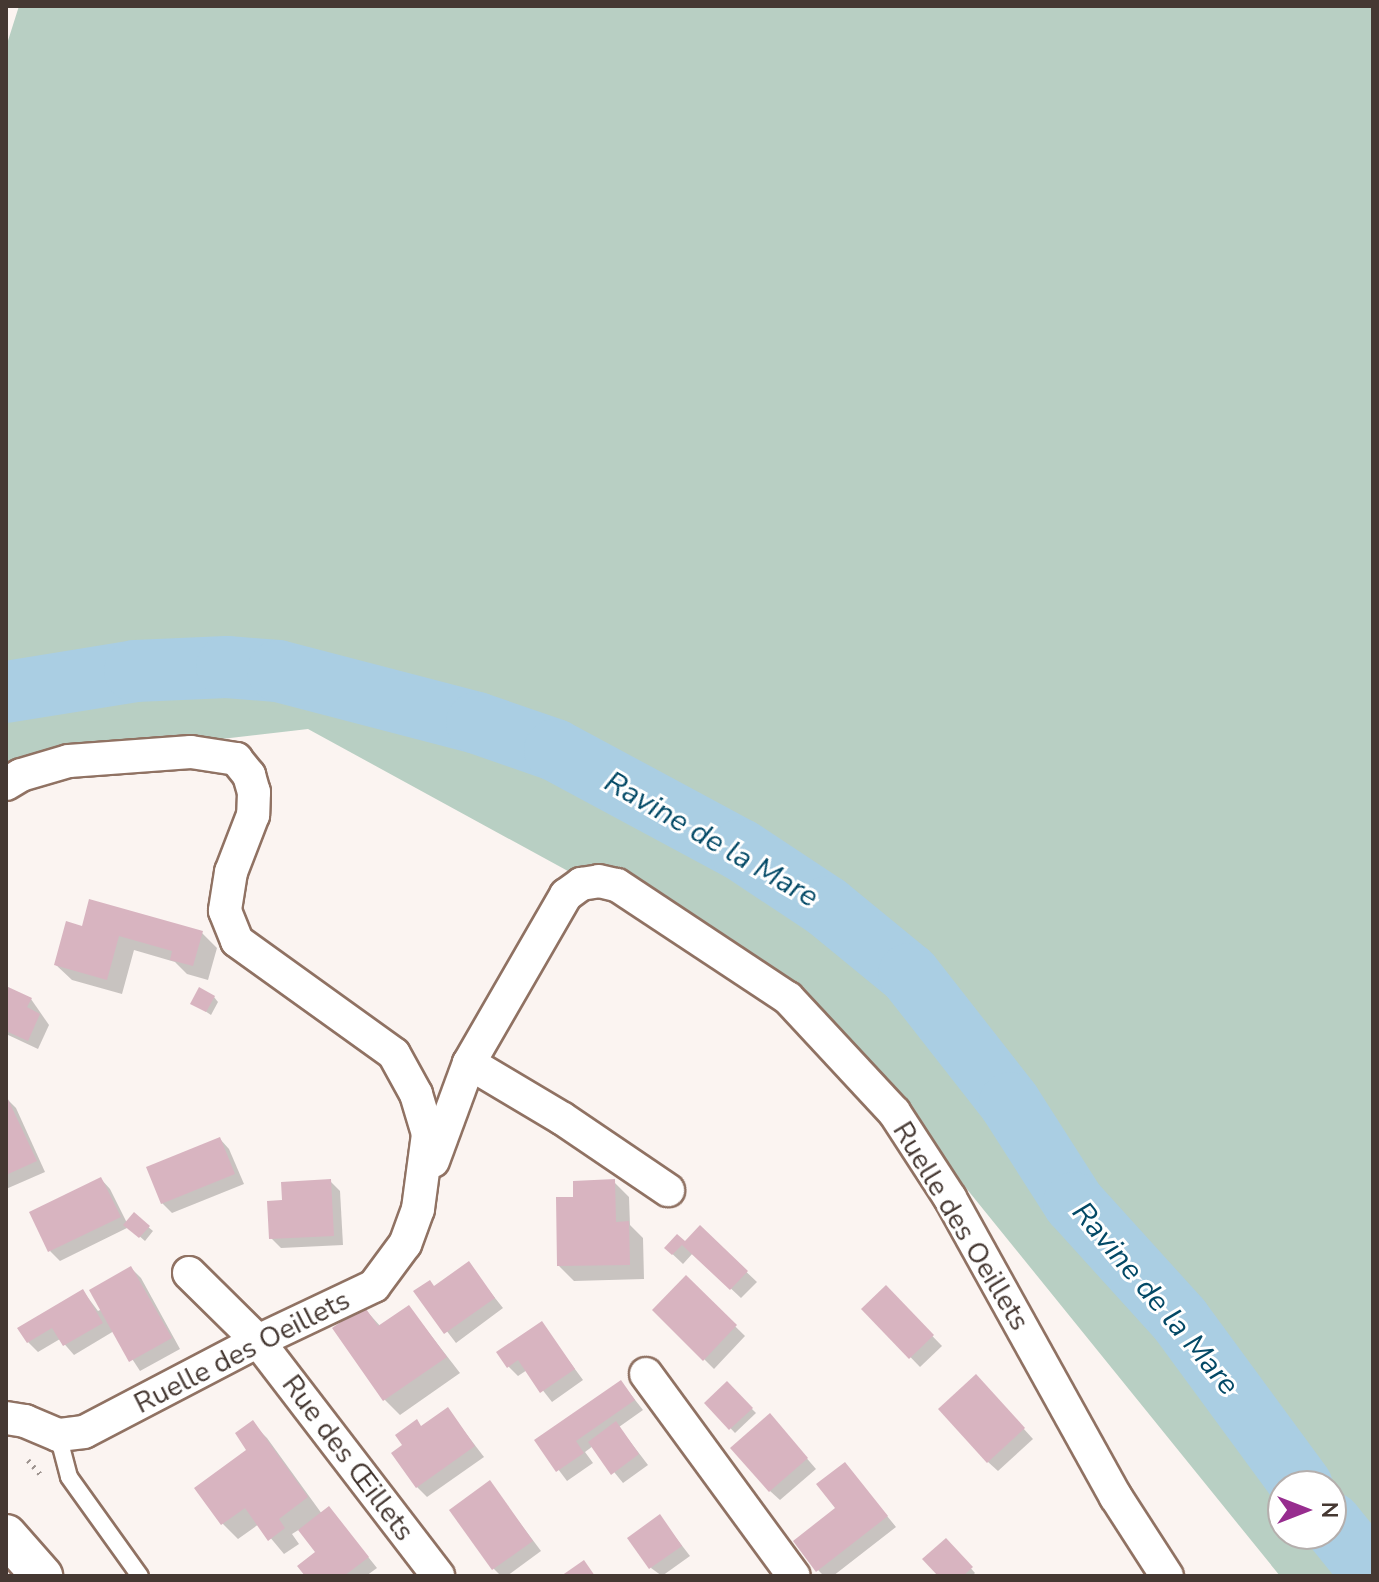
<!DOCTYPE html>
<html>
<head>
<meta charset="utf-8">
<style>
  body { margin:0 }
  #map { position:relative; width:1379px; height:1582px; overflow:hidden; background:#fbf4f1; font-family:"Nunito Sans",sans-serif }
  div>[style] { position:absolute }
  .green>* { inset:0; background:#b8cfc3 }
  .shadow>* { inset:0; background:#0003 }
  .river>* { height:62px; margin:-31px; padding:0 31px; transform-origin:31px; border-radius:31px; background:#aacee3 }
  .building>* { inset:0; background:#d8b4c0 }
  .path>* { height:5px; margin-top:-2.5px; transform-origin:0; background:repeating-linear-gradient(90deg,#9e9490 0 2px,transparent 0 8px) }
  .roads { filter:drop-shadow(2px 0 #907263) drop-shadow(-2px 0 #907263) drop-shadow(0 2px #907263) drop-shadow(0 -2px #907263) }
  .service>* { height:16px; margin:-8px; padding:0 8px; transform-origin:8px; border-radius:8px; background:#fff }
  .minor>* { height:32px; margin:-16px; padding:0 16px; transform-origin:16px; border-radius:16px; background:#fff }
  .tertiary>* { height:40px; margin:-20px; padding:0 20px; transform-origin:20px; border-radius:20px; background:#fff }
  span { translate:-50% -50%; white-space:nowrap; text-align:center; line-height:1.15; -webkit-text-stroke:6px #fff; paint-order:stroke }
  .street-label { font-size:28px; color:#453832 }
  .water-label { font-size:30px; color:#034966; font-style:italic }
  .frame { position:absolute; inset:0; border:8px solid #453832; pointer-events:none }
  .north { position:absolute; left:1267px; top:1470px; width:80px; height:80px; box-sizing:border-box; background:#fff; border:2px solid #b5afad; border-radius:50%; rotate:90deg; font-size:22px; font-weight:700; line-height:32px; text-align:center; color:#453832 }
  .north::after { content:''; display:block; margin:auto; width:28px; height:36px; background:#972d8f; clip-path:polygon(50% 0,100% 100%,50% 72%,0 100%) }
</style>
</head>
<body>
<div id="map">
  <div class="green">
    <div style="clip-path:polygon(evenodd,19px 6px,1373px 6px,1373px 1576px,1280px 1576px,822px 1010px,308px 729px,6px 764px,6px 47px,19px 6px,1283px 1486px,1331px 1486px,1331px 1534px,1283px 1534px,1283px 1486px)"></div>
  </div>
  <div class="shadow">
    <div style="clip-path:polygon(83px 928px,202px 933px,217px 948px,208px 980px,187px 974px,175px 962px,134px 950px,122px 994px,72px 980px,56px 965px)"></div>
    <div style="clip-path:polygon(6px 988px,31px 999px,49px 1025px,38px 1049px,6px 1034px)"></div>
    <div style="clip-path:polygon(214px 997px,218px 1002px,211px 1015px,193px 1003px)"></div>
    <div style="clip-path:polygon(6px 1098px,16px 1108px,45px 1172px,6px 1189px)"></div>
    <div style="clip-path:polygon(220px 1139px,229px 1149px,244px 1184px,172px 1213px,162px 1203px)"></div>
    <div style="clip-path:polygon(101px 1179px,110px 1189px,127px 1223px,134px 1215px,153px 1231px,145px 1241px,129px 1227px,60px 1261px,50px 1251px)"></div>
    <div style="clip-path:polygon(330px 1181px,340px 1191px,343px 1245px,281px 1248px,271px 1238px,284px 1202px)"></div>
    <div style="clip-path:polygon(614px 1182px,629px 1197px,630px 1225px,643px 1238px,644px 1279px,574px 1281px,559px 1266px,576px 1199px)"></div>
    <div style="clip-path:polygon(700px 1228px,757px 1282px,741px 1298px,693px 1253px,683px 1264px,666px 1248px,677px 1237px,685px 1244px)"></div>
    <div style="clip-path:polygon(468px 1264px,503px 1308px,456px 1343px,416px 1291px,435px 1288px)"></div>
    <div style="clip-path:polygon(131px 1268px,141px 1278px,180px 1349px,140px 1371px,114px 1331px,74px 1355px,60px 1339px,38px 1352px,28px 1342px,83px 1291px,98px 1311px,102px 1309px)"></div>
    <div style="clip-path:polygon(686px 1278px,745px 1336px,714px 1369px,655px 1310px)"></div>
    <div style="clip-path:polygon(886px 1288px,942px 1346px,920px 1367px,864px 1309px)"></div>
    <div style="clip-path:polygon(409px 1307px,460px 1373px,400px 1415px,385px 1400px,335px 1328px,364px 1308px,381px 1327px)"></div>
    <div style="clip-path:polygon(542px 1324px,583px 1380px,552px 1402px,527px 1370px,518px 1376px,508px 1366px)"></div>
    <div style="clip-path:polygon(621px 1382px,643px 1410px,619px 1427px,648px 1465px,623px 1483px,593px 1446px,585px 1452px,593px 1463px,567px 1481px,537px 1441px)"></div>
    <div style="clip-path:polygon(727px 1384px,756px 1413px,735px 1433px,707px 1403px)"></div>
    <div style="clip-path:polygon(986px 1387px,1033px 1439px,998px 1471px,988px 1462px)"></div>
    <div style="clip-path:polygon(448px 1410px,484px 1457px,427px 1497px,417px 1487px,422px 1428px)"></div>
    <div style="clip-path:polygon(252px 1423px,267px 1438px,322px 1514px,329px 1508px,377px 1568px,366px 1576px,308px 1576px,318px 1553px,300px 1529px,292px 1534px,299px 1544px,284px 1554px,259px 1524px,238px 1539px,223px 1524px,197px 1488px,249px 1451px)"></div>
    <div style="clip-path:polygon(779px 1426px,816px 1469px,780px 1500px,770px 1491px)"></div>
    <div style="clip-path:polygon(845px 1464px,896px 1527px,833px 1576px,824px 1576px,818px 1570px,838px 1509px)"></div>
    <div style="clip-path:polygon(490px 1483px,541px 1551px,507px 1576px,501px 1576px,494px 1569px)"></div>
    <div style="clip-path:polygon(660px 1517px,690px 1556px,662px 1576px,651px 1568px)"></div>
    <div style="clip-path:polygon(946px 1540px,975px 1573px,972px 1576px,940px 1576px)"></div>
  </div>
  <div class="river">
    <div style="left:6px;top:692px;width:131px;rotate:-9.2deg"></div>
    <div style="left:135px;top:671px;width:92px;rotate:-2.5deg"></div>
    <div style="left:227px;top:667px;width:51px;rotate:4.5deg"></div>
    <div style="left:278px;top:671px;width:206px;rotate:14.6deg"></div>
    <div style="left:477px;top:723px;width:83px;rotate:19.1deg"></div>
    <div style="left:555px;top:750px;width:211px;rotate:28.3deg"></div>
    <div style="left:741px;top:850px;width:103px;rotate:33.5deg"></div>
    <div style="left:827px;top:907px;width:106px;rotate:39.3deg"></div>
    <div style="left:909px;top:974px;width:164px;rotate:51.9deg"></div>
    <div style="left:1010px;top:1103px;width:119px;rotate:57.4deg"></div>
    <div style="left:1074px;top:1203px;width:158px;rotate:47.8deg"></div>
    <div style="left:1180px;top:1320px;width:206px;rotate:53.7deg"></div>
    <div style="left:1331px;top:1523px;width:67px;rotate:51.1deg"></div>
  </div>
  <div class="building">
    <div style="clip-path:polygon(89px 899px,203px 931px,193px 966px,170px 960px,172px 951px,119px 936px,107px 980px,54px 965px,66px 921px,82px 926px)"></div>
    <div style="clip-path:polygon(6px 986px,32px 998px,27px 1007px,40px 1014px,28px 1041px,6px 1031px)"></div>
    <div style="clip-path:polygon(199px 987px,215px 996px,206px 1012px,190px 1004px)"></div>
    <div style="clip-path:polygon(6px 1095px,37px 1161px,6px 1175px)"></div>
    <div style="clip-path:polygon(220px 1137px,235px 1174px,161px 1204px,146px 1167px)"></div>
    <div style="clip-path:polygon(101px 1177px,121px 1217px,48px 1252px,29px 1212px)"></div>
    <div style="clip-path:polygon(331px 1179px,334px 1236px,269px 1239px,267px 1201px,282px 1200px,281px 1182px)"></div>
    <div style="clip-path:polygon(615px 1179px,616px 1222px,629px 1221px,630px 1265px,557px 1266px,556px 1197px,573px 1197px,573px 1181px)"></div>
    <div style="clip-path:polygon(134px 1212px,150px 1226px,139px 1238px,123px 1225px)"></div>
    <div style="clip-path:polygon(700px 1225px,748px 1271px,730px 1290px,682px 1245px,672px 1255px,664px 1248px,677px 1234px,685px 1241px)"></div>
    <div style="clip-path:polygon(469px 1261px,495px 1298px,444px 1334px,413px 1291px,430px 1280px,434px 1286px)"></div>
    <div style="clip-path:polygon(131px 1266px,172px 1338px,129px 1362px,89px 1290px)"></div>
    <div style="clip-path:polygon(686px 1275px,737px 1325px,703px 1361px,652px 1310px)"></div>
    <div style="clip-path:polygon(886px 1285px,934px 1335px,909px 1359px,861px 1309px)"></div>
    <div style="clip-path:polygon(83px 1289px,103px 1323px,63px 1346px,52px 1328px,27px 1343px,17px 1328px)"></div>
    <div style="clip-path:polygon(409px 1305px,447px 1357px,383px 1401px,332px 1328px,364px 1306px,378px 1326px)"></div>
    <div style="clip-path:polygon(542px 1321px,575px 1369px,540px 1393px,518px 1360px,507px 1368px,496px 1352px)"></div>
    <div style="clip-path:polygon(976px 1374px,1025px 1428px,987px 1463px,938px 1409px)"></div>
    <div style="clip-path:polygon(621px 1380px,635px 1400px,576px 1441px,584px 1453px,556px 1472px,534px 1440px)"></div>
    <div style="clip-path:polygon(727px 1381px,753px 1408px,729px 1430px,704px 1403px)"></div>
    <div style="clip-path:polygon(448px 1407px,475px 1446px,416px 1488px,391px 1453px,402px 1445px,395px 1435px,417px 1419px,421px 1426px)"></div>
    <div style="clip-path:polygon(770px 1413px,808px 1458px,769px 1492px,730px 1448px)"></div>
    <div style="clip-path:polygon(253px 1420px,308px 1497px,279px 1519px,285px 1528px,268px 1541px,245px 1508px,221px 1525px,194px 1488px,246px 1450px,235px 1433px)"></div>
    <div style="clip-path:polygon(616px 1421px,639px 1454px,611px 1475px,588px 1442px)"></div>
    <div style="clip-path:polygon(845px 1462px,888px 1516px,816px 1572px,793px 1541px,835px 1508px,816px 1484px)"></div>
    <div style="clip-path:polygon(490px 1480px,533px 1541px,492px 1570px,449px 1510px)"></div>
    <div style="clip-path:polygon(329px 1506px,369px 1557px,344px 1576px,305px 1576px,297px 1566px,315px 1552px,298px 1530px)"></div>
    <div style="clip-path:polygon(660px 1514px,682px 1546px,649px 1569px,627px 1538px)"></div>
    <div style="clip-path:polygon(946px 1538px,973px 1567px,963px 1576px,938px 1576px,922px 1559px)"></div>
    <div style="clip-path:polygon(584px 1560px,595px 1576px,561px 1576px)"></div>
  </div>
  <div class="path">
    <div style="left:28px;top:1460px;width:23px;rotate:49deg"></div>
  </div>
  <div class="roads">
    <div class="service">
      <div style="left:58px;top:1435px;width:43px;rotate:75.3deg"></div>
      <div style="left:69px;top:1477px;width:122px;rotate:54.4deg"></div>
    </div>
    <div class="minor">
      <div style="left:6px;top:784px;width:17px;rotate:-31deg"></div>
      <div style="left:21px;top:775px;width:50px;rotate:-16.3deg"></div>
      <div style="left:69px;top:761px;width:122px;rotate:-4.2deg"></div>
      <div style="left:191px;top:752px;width:46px;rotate:8.8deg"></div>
      <div style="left:236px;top:759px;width:21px;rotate:51deg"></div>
      <div style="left:249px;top:775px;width:18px;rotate:74deg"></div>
      <div style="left:254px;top:792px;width:23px;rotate:92deg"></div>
      <div style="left:253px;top:815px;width:61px;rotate:111.1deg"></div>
      <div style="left:231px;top:872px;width:39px;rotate:99deg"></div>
      <div style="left:225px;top:911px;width:32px;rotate:68deg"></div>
      <div style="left:237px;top:941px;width:193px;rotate:35.7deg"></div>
      <div style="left:394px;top:1054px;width:46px;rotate:61.2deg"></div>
      <div style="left:416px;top:1094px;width:42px;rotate:73.3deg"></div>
      <div style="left:428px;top:1134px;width:76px;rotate:97.6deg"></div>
      <div style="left:418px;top:1209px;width:37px;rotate:110deg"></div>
      <div style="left:405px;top:1244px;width:52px;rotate:126.4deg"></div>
      <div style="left:374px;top:1286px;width:128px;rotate:154.6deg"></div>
      <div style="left:258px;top:1341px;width:196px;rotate:152.4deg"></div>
      <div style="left:84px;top:1432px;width:26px;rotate:173deg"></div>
      <div style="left:58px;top:1435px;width:36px;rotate:-157deg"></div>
      <div style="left:25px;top:1421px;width:19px;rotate:-171deg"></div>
      <div style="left:469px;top:1063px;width:109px;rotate:30.8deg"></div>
      <div style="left:563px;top:1119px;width:127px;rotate:34.1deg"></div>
      <div style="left:433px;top:1161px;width:104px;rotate:-69.8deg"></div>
      <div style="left:469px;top:1063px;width:194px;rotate:-60deg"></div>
      <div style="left:566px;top:895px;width:19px;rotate:-36deg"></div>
      <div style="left:581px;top:884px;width:18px;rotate:-9deg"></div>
      <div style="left:599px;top:881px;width:18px;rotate:13deg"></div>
      <div style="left:617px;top:885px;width:205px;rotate:33.5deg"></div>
      <div style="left:788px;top:998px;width:156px;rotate:47.1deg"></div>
      <div style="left:894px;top:1112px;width:103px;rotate:56.9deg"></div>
      <div style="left:950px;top:1198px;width:342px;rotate:61deg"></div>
      <div style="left:1116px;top:1497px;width:94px;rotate:57.2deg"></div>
      <div style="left:189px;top:1273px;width:97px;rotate:44.6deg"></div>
      <div style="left:258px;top:1341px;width:296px;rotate:52.5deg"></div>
      <div style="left:646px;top:1374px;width:250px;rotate:53.8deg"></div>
    </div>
    <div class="tertiary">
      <div style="left:6px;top:1535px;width:55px;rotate:48.7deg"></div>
    </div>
  </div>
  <div class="street-label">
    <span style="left:961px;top:1226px;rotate:59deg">Ruelle des Oeillets</span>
    <span style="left:242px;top:1352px;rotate:-27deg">Ruelle des Oeillets</span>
    <span style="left:348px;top:1458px;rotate:53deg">Rue des Œillets</span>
  </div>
  <div class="water-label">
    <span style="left:711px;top:840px;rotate:30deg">Ravine de la Mare</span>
    <span style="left:1155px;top:1299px;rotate:50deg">Ravine de la Mare</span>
  </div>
  <div class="frame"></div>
  <div class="north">N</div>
</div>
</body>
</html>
